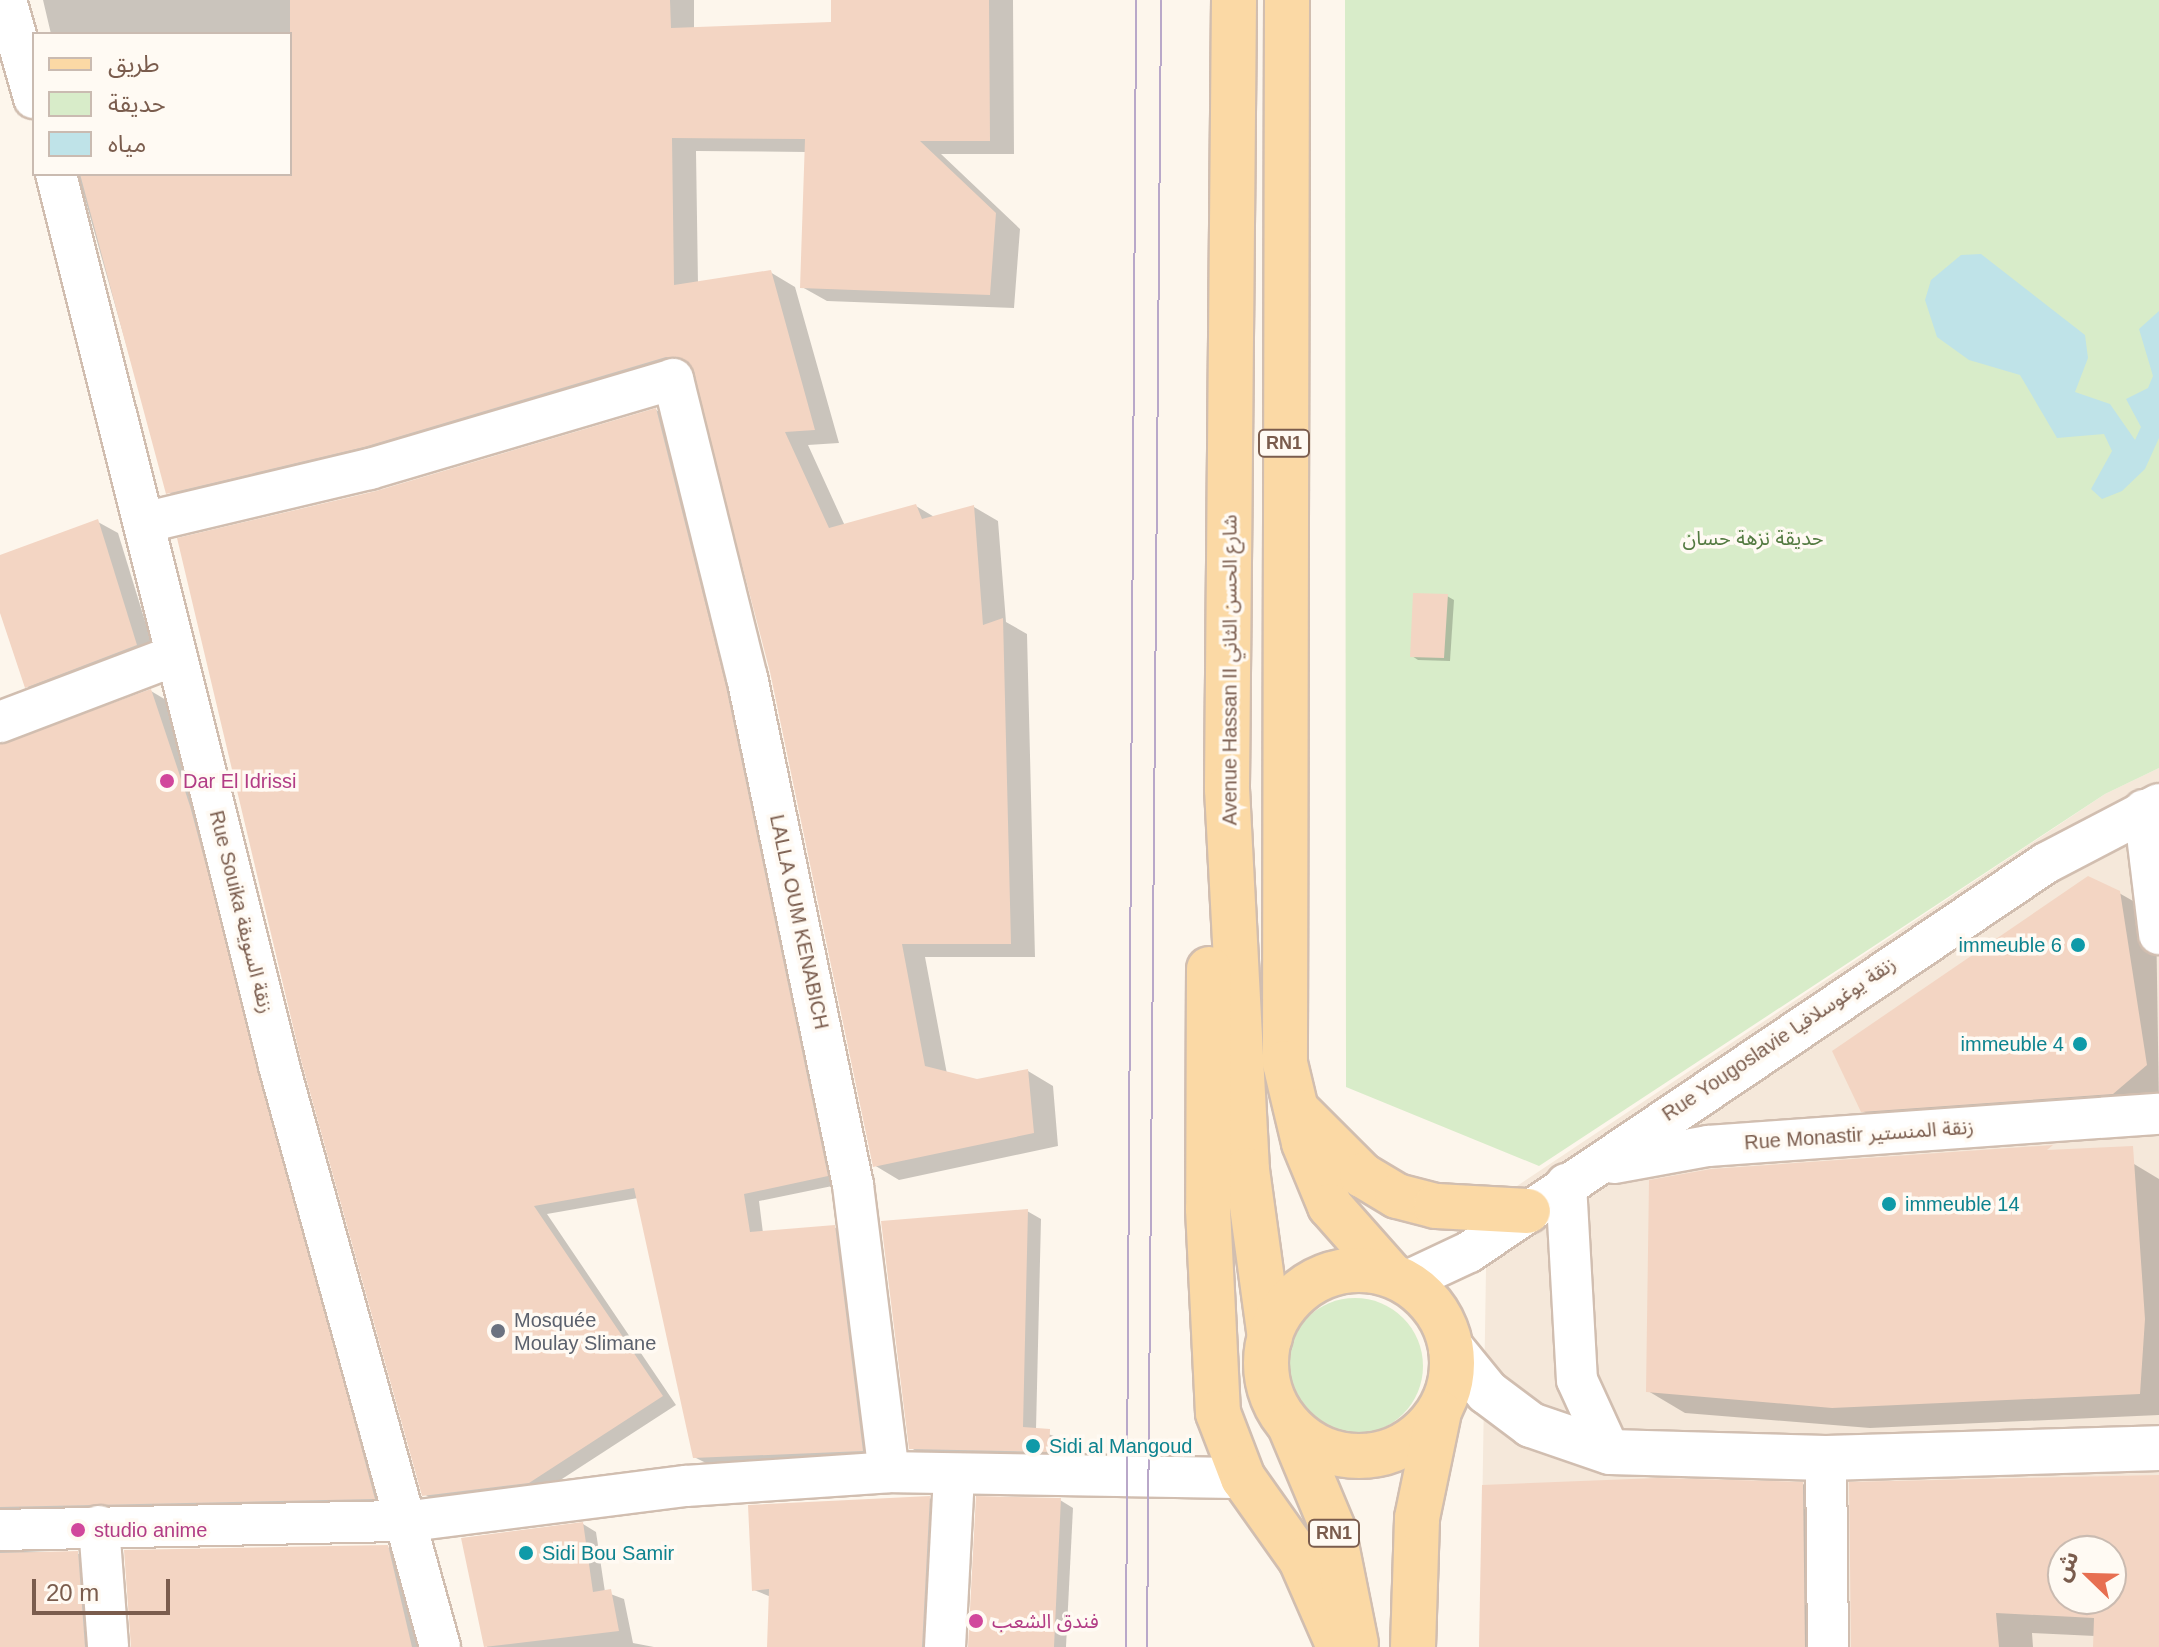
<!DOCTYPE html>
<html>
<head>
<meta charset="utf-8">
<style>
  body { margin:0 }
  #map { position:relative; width:2159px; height:1647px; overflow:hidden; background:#fdf6ec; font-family:Arial,"Noto Sans Arabic",sans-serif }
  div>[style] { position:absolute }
  .residential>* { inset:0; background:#f5e8da }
  .green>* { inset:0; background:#d8ecc9 }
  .round { border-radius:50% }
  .water>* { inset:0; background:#bfe3e8 }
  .shadow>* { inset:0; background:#0003 }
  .building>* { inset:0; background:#f3d5c3 }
  .roads { filter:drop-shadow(2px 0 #d1beb0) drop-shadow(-2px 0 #d1beb0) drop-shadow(0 2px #d1beb0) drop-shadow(0 -2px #d1beb0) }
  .street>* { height:40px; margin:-20px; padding:0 20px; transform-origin:20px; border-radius:20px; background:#fff }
  .secondary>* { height:44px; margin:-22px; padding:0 22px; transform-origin:22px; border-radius:22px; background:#fff }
  .primary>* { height:44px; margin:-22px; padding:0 22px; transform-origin:22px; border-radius:22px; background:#fbd9a5 }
  .primary>.ring { margin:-22px; padding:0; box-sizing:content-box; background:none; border:44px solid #fbd9a5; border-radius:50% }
  .tram>* { height:2px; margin:-1px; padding:0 1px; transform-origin:1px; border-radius:1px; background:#b9a8c9 }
  .dots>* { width:22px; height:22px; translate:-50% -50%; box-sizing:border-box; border:4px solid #fffaf3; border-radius:50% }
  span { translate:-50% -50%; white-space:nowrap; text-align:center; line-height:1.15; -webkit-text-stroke:7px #fffaf3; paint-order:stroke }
  .shield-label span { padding:2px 6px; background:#fffaf3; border:2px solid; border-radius:6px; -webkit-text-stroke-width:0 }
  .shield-label { font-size:18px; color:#7a5c4d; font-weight:700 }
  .park-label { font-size:20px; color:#537a41 }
  .street-label { font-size:20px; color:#7a5c4d }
  .hotel-label { font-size:20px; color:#b23c85 }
  .left { translate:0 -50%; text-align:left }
  .culture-label { font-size:20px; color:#0d838f }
  .right { translate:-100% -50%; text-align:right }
  .worship-label { font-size:20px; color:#5b616d }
  .legend { position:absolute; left:32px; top:32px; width:260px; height:144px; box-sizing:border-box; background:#fffaf3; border:2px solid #cabbb1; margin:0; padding:10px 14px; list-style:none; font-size:24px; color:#7a5c4d }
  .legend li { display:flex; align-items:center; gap:16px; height:40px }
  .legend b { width:40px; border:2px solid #cabbb1 }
  .north { position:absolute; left:2047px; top:1535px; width:80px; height:80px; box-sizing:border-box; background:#fffaf3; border:2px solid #cabbb1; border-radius:50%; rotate:293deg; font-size:22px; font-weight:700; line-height:32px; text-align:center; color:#7a5c4d }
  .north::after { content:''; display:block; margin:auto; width:28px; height:36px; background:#e76f51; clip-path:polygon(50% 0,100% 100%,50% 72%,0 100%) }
  .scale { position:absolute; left:32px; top:1579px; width:138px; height:36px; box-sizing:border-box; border:4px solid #7a5c4d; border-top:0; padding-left:10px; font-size:24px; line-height:28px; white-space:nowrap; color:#7a5c4d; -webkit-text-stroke:6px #fffaf3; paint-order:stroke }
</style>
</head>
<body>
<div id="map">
  <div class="residential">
    <div style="clip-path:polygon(evenodd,2159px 768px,2159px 1647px,1480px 1647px,1487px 1206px,2105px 794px,2159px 768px,2063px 1551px,2111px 1551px,2111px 1599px,2063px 1599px,2063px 1551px)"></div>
  </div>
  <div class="green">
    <div style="clip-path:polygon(1345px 0,2159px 0,2159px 768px,2105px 794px,1539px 1166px,1346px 1087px)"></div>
    <div class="round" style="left:1287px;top:1298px;width:136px;height:136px"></div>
  </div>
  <div class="water">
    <div style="clip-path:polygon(1981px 254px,2085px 335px,2088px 358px,2075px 392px,2110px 404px,2135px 440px,2141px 427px,2126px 399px,2148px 388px,2153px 376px,2139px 329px,2159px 311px,2159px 438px,2145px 469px,2122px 491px,2102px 499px,2091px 489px,2112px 451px,2104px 434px,2057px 438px,2020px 375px,1969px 360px,1937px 337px,1925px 300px,1931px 280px,1961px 255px)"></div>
  </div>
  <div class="shadow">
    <div style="clip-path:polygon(43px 0,694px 0,694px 29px,833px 24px,833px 0,1013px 0,1014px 154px,941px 154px,1020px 229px,1014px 308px,827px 301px,802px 287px,806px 152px,696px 151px,698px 284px,770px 272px,795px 287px,839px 443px,808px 445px,845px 526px,916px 506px,936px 518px,974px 507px,998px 521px,1006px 622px,1027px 634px,1035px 957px,925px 957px,947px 1074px,976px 1081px,1028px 1071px,1053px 1086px,1058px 1146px,899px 1180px,874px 1165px,771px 672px,693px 370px,390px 460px,193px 507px,168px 492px,78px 174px,290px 174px,290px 34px,51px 34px)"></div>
    <div style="clip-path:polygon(656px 410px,671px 419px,842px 1184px,759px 1201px,763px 1233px,834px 1227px,849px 1236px,877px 1458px,710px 1465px,694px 1457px,638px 1198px,547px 1214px,676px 1405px,545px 1490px,439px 1503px,424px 1494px,377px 493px)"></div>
    <div style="clip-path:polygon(98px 522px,118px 533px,156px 657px,47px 698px,27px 686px,0 607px,0 557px)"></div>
    <div style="clip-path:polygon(1447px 596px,1454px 600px,1450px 661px,1418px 660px,1412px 656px)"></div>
    <div style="clip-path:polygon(151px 691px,166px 700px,205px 817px,389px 1507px,0 1524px,0 744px)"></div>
    <div style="clip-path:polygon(2119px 893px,2156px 914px,2159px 1107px,1900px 1132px,1863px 1111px)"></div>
    <div style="clip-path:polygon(2134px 1164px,2159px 1179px,2159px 1415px,1870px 1428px,1685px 1413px,1648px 1391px)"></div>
    <div style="clip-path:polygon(1027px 1211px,1041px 1219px,1036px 1430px,1063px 1439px,1062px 1458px,925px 1456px,911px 1448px)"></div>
    <div style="clip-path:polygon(evenodd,2159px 1475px,2159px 1647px,2095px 1647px,2095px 1636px,2032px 1633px,2033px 1647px,1853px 1647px,2159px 1475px,2063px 1551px,2111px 1551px,2111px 1599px,2063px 1599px,2063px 1551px)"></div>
    <div style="clip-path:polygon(1803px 1484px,1840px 1506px,1841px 1647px,1481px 1647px)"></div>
    <div style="clip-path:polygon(929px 1498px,943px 1505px,935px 1647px,769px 1647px,771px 1597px,754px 1590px)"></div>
    <div style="clip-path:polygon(1060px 1500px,1073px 1508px,1066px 1647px,970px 1647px)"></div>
    <div style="clip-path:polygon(583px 1524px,596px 1532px,605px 1592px,624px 1599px,633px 1643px,654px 1647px,487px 1647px,464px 1539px)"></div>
    <div style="clip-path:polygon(387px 1547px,403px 1556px,421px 1647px,133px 1647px)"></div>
    <div style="clip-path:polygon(0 1550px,77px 1553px,93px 1562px,99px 1647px,0 1647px)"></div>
  </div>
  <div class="building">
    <div style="clip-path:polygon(290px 0,670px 0,671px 28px,831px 22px,831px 0,989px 0,990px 141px,920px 141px,996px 213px,990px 295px,800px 288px,805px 139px,672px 138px,674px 285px,771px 270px,815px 430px,785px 432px,829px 528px,916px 504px,922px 519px,974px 505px,983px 625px,1003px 618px,1011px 944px,902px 944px,925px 1066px,977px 1079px,1028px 1069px,1034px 1133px,873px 1167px,770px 672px,689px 362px,666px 357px,364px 447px,166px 494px,80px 174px,290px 174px)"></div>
    <div style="clip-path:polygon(656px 408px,725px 682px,828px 1176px,744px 1194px,750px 1232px,835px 1225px,863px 1451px,693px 1458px,634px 1188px,534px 1206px,663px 1396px,529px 1483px,422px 1496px,301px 1060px,177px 538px,376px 491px)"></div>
    <div style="clip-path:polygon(98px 519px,137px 645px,25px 688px,0 613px,0 555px)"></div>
    <div style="clip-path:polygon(1413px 593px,1448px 594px,1444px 658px,1410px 657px)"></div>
    <div style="clip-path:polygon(151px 689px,190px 806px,375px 1499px,0 1507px,0 744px)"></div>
    <div style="clip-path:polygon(2088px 876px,2120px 891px,2147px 1065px,2113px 1094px,1861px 1112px,1832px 1051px)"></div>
    <div style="clip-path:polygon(2053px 1145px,2047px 1150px,2133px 1146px,2145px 1319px,2140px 1394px,1832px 1408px,1646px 1392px,1649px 1180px,1711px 1169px)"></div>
    <div style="clip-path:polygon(1028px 1209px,1023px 1427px,1050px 1429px,1049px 1452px,909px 1449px,881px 1221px)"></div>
    <div style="clip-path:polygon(evenodd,2159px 1475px,2159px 1647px,2093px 1647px,2094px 1618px,1996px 1613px,1999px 1647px,1851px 1647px,1849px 1482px,2159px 1475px,2063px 1551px,2111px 1551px,2111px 1599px,2063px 1599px,2063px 1551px)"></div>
    <div style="clip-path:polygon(1657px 1478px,1803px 1482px,1805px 1647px,1479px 1647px,1482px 1485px)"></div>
    <div style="clip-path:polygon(930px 1496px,922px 1647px,767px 1647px,769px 1589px,752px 1591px,748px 1505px)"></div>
    <div style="clip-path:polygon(976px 1496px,1061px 1498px,1054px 1647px,968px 1647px)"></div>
    <div style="clip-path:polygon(583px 1522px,593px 1592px,611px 1589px,619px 1631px,484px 1647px,461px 1538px)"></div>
    <div style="clip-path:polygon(388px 1545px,412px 1647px,131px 1647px,124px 1550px)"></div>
    <div style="clip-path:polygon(78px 1551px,85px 1647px,0 1647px,0 1553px)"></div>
  </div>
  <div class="roads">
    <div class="street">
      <div style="left:6px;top:0;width:102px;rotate:74.1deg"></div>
      <div style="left:56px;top:174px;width:919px;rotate:75.96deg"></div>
      <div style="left:279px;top:1066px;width:603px;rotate:74.51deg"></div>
      <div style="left:147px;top:522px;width:229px;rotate:-13.4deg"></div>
      <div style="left:370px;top:469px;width:316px;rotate:-16.5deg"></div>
      <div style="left:673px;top:379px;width:307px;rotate:76.1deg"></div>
      <div style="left:747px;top:677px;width:519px;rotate:78.21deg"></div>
      <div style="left:853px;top:1185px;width:289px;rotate:82.9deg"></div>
      <div style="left:0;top:722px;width:188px;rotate:-20.8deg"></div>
      <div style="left:2144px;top:810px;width:125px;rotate:83.1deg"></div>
      <div style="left:1614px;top:1163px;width:96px;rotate:-10.3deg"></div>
      <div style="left:1708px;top:1146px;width:452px;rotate:-4.1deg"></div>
      <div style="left:1566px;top:1184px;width:196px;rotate:86.8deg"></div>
      <div style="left:1577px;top:1380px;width:79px;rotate:65.4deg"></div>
      <div style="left:1405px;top:1282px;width:71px;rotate:-25.1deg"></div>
      <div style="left:1469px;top:1252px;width:696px;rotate:-33.99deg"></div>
      <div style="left:2046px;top:863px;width:127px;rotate:-27.6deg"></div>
      <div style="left:1826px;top:1458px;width:189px;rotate:89.4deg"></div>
      <div style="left:99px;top:1526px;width:121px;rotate:85.7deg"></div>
      <div style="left:0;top:1530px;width:411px;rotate:-1.3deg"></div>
      <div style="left:411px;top:1521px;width:277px;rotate:-7.3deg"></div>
      <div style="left:686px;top:1486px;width:203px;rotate:-3.9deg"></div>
      <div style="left:889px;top:1472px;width:354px;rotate:1deg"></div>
      <div style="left:945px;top:1647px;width:173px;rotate:-87deg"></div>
    </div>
    <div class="secondary">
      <div style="left:1451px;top:1348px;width:57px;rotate:50.7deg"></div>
      <div style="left:1487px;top:1392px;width:55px;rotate:36.9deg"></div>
      <div style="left:1531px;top:1425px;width:83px;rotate:18.9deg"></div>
      <div style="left:1610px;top:1452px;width:216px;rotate:1.6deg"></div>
      <div style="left:1826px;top:1458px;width:333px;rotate:-1.7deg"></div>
    </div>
    <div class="primary">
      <div style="left:1234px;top:0;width:789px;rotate:90.51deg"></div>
      <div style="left:1227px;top:789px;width:382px;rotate:87deg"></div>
      <div style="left:1247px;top:1170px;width:169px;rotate:82.2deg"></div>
      <div style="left:1287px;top:0;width:1063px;rotate:90.11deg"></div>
      <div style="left:1285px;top:1063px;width:82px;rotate:76.6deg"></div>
      <div style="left:1304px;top:1143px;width:68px;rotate:67.6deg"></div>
      <div style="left:1330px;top:1206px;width:92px;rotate:48.5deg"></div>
      <div style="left:1209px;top:969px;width:240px;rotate:90.2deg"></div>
      <div style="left:1208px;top:1209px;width:204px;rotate:87.2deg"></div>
      <div style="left:1218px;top:1413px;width:70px;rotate:69deg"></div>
      <div style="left:1243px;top:1478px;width:100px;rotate:54.7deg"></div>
      <div style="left:1301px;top:1560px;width:95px;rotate:66.4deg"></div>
      <div style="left:1298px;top:1111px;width:91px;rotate:45deg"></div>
      <div style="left:1362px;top:1175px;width:41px;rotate:31deg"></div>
      <div style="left:1397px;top:1196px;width:40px;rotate:14.4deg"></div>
      <div style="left:1436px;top:1206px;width:92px;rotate:3.1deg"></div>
      <div class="ring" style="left:1266px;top:1270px;width:142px;height:142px"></div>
      <div style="left:1290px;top:1426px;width:112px;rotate:67.3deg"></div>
      <div style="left:1333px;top:1529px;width:117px;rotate:78.7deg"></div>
      <div style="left:1413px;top:1647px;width:129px;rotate:-88.2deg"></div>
      <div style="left:1417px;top:1518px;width:108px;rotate:-78.3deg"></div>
    </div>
  </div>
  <div class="tram">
    <div style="left:1126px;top:1647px;width:1647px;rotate:-89.65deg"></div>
    <div style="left:1147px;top:1647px;width:1647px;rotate:-89.51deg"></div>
  </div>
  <div class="dots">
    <div style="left:167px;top:781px;background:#d1479c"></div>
    <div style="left:2078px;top:945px;background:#0f9aa8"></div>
    <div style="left:2080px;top:1044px;background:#0f9aa8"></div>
    <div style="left:1889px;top:1204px;background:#0f9aa8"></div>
    <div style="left:498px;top:1331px;background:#6b7280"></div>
    <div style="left:1033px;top:1446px;background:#0f9aa8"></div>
    <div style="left:78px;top:1530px;background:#d1479c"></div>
    <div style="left:526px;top:1553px;background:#0f9aa8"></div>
    <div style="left:976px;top:1621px;background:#d1479c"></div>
  </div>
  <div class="shield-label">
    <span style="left:1284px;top:443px">RN1</span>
    <span style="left:1334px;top:1533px">RN1</span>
  </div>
  <div class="park-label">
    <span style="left:1753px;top:538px">حديقة نزهة حسان</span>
  </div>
  <div class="street-label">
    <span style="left:1230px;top:670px;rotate:-90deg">Avenue Hassan II شارع الحسن الثاني</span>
    <span style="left:241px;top:912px;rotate:76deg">Rue Souika زنقة السويقة</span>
    <span style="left:799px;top:922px;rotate:78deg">LALLA OUM KENABICH</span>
    <span style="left:1779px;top:1039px;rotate:-34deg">Rue Yougoslavie زنقة يوغوسلافيا</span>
    <span style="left:1859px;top:1135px;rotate:-4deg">Rue Monastir زنقة المنستير</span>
  </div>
  <div class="hotel-label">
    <span class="left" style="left:183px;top:781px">Dar El Idrissi</span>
    <span class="left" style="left:94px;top:1530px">studio anime</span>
    <span class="left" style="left:992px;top:1621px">فندق الشعب</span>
  </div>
  <div class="culture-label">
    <span class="right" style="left:2062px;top:945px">immeuble 6</span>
    <span class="right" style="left:2064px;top:1044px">immeuble 4</span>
    <span class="left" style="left:1905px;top:1204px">immeuble 14</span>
    <span class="left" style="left:1049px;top:1446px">Sidi al Mangoud</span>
    <span class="left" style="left:542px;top:1553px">Sidi Bou Samir</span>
  </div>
  <div class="worship-label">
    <span class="left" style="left:514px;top:1332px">Mosquée<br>Moulay Slimane</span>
  </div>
  <ul class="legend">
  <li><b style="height:10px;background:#fbd9a5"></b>طريق</li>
  <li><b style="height:22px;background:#d8ecc9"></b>حديقة</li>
  <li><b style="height:22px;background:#bfe3e8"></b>مياه</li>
  </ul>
  <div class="north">ش</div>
  <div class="scale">20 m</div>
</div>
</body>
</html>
